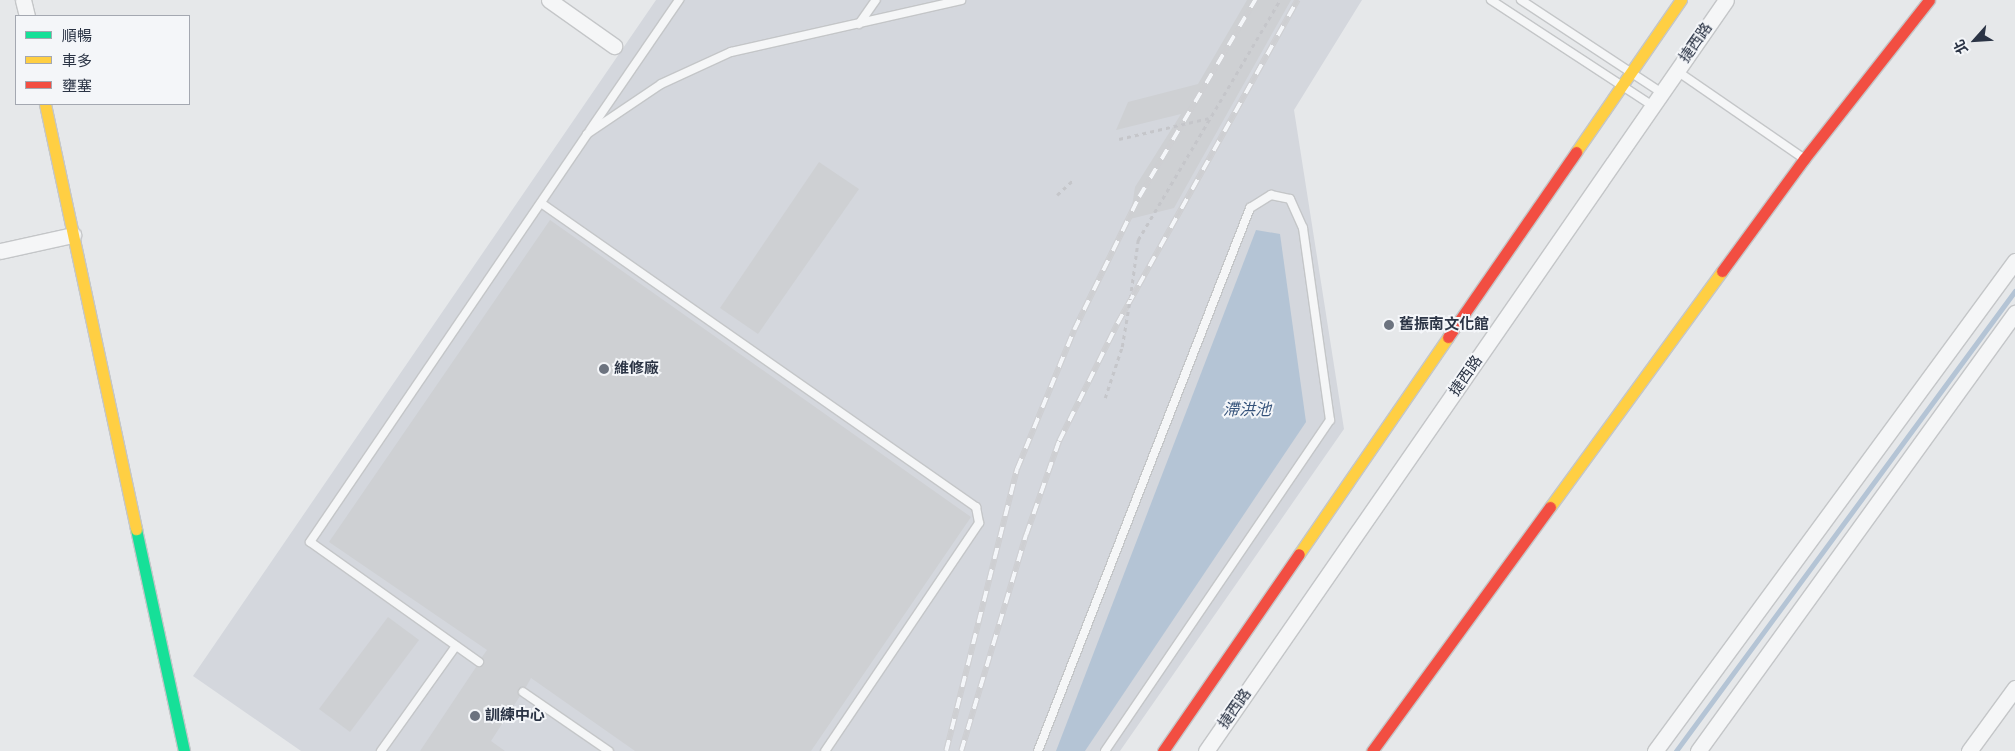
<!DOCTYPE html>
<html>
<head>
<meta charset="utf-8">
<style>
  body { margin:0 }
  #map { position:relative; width:2015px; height:751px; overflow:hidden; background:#e6e8ea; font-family:Karla,"Noto Sans TC",sans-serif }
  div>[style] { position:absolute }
  .built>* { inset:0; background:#d4d7dd }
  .water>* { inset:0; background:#b4c4d5 }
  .stream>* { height:4.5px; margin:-2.25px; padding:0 2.25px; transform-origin:2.25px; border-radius:2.25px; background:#b4c4d5 }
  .building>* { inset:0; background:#ced0d3 }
  .path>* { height:2.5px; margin-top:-1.25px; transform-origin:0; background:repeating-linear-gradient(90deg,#c5c6ca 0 4px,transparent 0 8px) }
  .roads { filter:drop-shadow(1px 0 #c4c6c8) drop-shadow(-1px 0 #c4c6c8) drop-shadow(0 1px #c4c6c8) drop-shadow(0 -1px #c4c6c8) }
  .lane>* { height:8px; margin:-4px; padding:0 4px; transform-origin:4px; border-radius:4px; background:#f5f6f7 }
  .street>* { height:15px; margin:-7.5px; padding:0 7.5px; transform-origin:7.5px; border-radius:7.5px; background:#f5f6f7 }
  .fast>* { height:11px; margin:-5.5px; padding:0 5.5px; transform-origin:5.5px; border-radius:5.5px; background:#16e098 }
  .slow>* { height:11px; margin:-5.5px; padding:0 5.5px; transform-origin:5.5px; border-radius:5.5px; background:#ffcf43 }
  .jam>* { height:11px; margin:-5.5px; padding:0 5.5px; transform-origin:5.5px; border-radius:5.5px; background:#f24e42 }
  .rail>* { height:5.5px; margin-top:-2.75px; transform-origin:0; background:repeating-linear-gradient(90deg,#f4f6f9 0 11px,#cecfd2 0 22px); box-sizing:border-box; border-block:1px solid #cecfd2 }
  .path-bridge>* { height:2.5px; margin-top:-1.25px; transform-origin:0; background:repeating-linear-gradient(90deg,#c5c6ca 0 4px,transparent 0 8px) }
  .dots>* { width:14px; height:14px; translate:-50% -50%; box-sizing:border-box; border:2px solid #f4f6f9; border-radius:50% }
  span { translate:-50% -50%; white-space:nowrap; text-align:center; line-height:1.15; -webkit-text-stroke:4px #f4f6f9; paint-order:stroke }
  .street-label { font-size:15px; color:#2b3445 }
  .poi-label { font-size:15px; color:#2b3445; font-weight:700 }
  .left { translate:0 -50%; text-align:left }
  .water-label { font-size:16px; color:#34527a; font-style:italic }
  .legend { position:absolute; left:15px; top:15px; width:175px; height:90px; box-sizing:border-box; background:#f4f6f9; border:1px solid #a4a8b1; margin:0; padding:6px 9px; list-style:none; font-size:15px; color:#2b3445 }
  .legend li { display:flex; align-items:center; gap:10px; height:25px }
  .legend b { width:25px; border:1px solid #a4a8b1 }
  .north { position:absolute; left:1950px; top:15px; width:50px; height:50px; -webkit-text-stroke:4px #f4f6f9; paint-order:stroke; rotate:244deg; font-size:14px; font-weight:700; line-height:20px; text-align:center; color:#2b3445 }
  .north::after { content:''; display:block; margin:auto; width:18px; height:22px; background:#2b3445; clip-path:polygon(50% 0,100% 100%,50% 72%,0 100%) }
</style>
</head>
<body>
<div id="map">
  <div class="built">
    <div style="clip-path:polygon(656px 0,1362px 0,1294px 110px,1344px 429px,1120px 751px,301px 751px,193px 676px)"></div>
  </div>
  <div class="water">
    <div style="clip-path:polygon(1256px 230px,1280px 234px,1306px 422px,1085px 751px,1056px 751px)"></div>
  </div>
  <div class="stream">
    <div style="left:1676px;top:751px;width:571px;rotate:-53.61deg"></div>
  </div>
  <div class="building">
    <div style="clip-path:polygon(1247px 0,1291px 0,1174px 208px,1130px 219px,1135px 187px,1181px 114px,1116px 130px,1128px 102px,1198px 84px)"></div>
    <div style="clip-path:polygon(819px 162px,859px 189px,758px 334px,720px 308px)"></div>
    <div style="clip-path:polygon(550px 220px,971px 517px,811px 751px,635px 751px,531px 678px,526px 687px,518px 689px,520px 696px,491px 741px,505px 751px,420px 751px,476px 667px,484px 665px,482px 657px,487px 650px,329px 542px)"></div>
    <div style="clip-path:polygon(388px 617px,419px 640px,350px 732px,319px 709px)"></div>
  </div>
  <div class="path">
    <div style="left:1057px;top:195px;width:22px;rotate:-43deg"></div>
    <div style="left:1130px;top:299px;width:60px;rotate:-82.3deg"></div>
    <div style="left:1138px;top:240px;width:279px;rotate:-59.4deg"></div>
    <div style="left:1105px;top:398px;width:54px;rotate:-71.6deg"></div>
  </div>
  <div class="roads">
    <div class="lane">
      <div style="left:1491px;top:0;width:194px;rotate:33.2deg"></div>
      <div style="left:1521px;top:0;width:169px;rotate:33.4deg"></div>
      <div style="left:859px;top:24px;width:29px;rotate:-55deg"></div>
      <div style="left:1677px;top:71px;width:153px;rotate:34.6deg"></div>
      <div style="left:590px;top:130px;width:158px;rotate:-55.6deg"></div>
      <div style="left:541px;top:203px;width:531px;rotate:34.95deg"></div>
      <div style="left:976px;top:507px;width:16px;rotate:79deg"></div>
      <div style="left:979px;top:523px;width:275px;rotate:124deg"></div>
      <div style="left:479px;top:662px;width:207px;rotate:-144.6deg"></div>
      <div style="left:310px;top:542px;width:493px;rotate:-55.8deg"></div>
      <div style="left:587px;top:134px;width:89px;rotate:-34deg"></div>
      <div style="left:661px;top:84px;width:77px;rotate:-24.6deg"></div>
      <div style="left:731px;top:52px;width:236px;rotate:-12.7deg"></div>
      <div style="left:523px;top:692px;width:104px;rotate:34.5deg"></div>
      <div style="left:381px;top:751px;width:129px;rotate:-54.5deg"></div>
      <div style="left:1038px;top:751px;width:583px;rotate:-68.67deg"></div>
      <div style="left:1250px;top:208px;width:25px;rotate:-32deg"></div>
      <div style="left:1271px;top:195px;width:19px;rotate:12deg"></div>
      <div style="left:1290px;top:199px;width:32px;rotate:66deg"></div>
      <div style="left:1303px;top:228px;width:194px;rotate:82deg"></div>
      <div style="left:1330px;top:420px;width:400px;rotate:124.2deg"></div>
    </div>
    <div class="street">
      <div style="left:23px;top:0;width:16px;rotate:76deg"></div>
      <div style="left:549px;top:0;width:80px;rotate:35.3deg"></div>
      <div style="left:0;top:251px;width:75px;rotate:-12.4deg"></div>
      <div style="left:1206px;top:751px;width:913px;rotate:-55.3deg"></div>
      <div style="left:1655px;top:751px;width:608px;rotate:-53.7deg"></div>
      <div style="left:1698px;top:751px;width:541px;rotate:-54.11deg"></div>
      <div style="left:1969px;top:751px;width:78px;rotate:-53.9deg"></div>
    </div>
    <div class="fast">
      <div style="left:136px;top:529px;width:227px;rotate:77.8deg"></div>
    </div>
    <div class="slow">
      <div style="left:45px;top:104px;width:435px;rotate:77.9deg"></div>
      <div style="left:1576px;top:152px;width:185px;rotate:-55.4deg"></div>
      <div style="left:1550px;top:507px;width:292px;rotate:-53.9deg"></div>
      <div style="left:1299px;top:554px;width:263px;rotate:-55.5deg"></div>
    </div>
    <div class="jam">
      <div style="left:1722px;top:271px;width:139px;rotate:-53.8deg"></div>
      <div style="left:1804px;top:159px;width:202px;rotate:-51.8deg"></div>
      <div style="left:1448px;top:337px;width:225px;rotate:-55.3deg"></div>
      <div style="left:1163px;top:751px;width:239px;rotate:-55.4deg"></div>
      <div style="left:1372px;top:751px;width:302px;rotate:-53.9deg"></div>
    </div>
  </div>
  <div class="rail">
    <div style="left:946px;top:751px;width:291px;rotate:-75.9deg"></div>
    <div style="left:1017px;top:469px;width:150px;rotate:-67.7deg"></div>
    <div style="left:1074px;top:330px;width:148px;rotate:-64deg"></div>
    <div style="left:1139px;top:197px;width:229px;rotate:-59.5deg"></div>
    <div style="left:961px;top:751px;width:226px;rotate:-73.3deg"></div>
    <div style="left:1026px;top:535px;width:100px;rotate:-70.7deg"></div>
    <div style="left:1059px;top:441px;width:131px;rotate:-63.6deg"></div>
    <div style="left:1117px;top:324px;width:371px;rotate:-60.9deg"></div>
  </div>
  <div class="path-bridge">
    <div style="left:1119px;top:139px;width:92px;rotate:-13.1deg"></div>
    <div style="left:1122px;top:347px;width:49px;rotate:-80.5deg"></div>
  </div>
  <div class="dots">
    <div style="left:1389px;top:325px;background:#6c737f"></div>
    <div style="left:604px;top:369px;background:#6c737f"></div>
    <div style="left:475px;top:716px;background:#6c737f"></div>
  </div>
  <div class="street-label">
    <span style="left:1696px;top:43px;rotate:-55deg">捷西路</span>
    <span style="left:1466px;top:376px;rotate:-55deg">捷西路</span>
    <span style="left:1235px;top:709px;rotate:-55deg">捷西路</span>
  </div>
  <div class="poi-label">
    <span class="left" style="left:1399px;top:325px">舊振南文化館</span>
    <span class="left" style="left:614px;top:369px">維修廠</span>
    <span class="left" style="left:485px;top:716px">訓練中心</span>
  </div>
  <div class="water-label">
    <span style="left:1247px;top:410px">滯洪池</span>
  </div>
  <ul class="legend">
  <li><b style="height:6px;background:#16e098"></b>順暢</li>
  <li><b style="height:6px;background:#ffcf43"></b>車多</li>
  <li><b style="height:6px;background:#f24e42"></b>壅塞</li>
  </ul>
  <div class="north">北</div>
</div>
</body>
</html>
